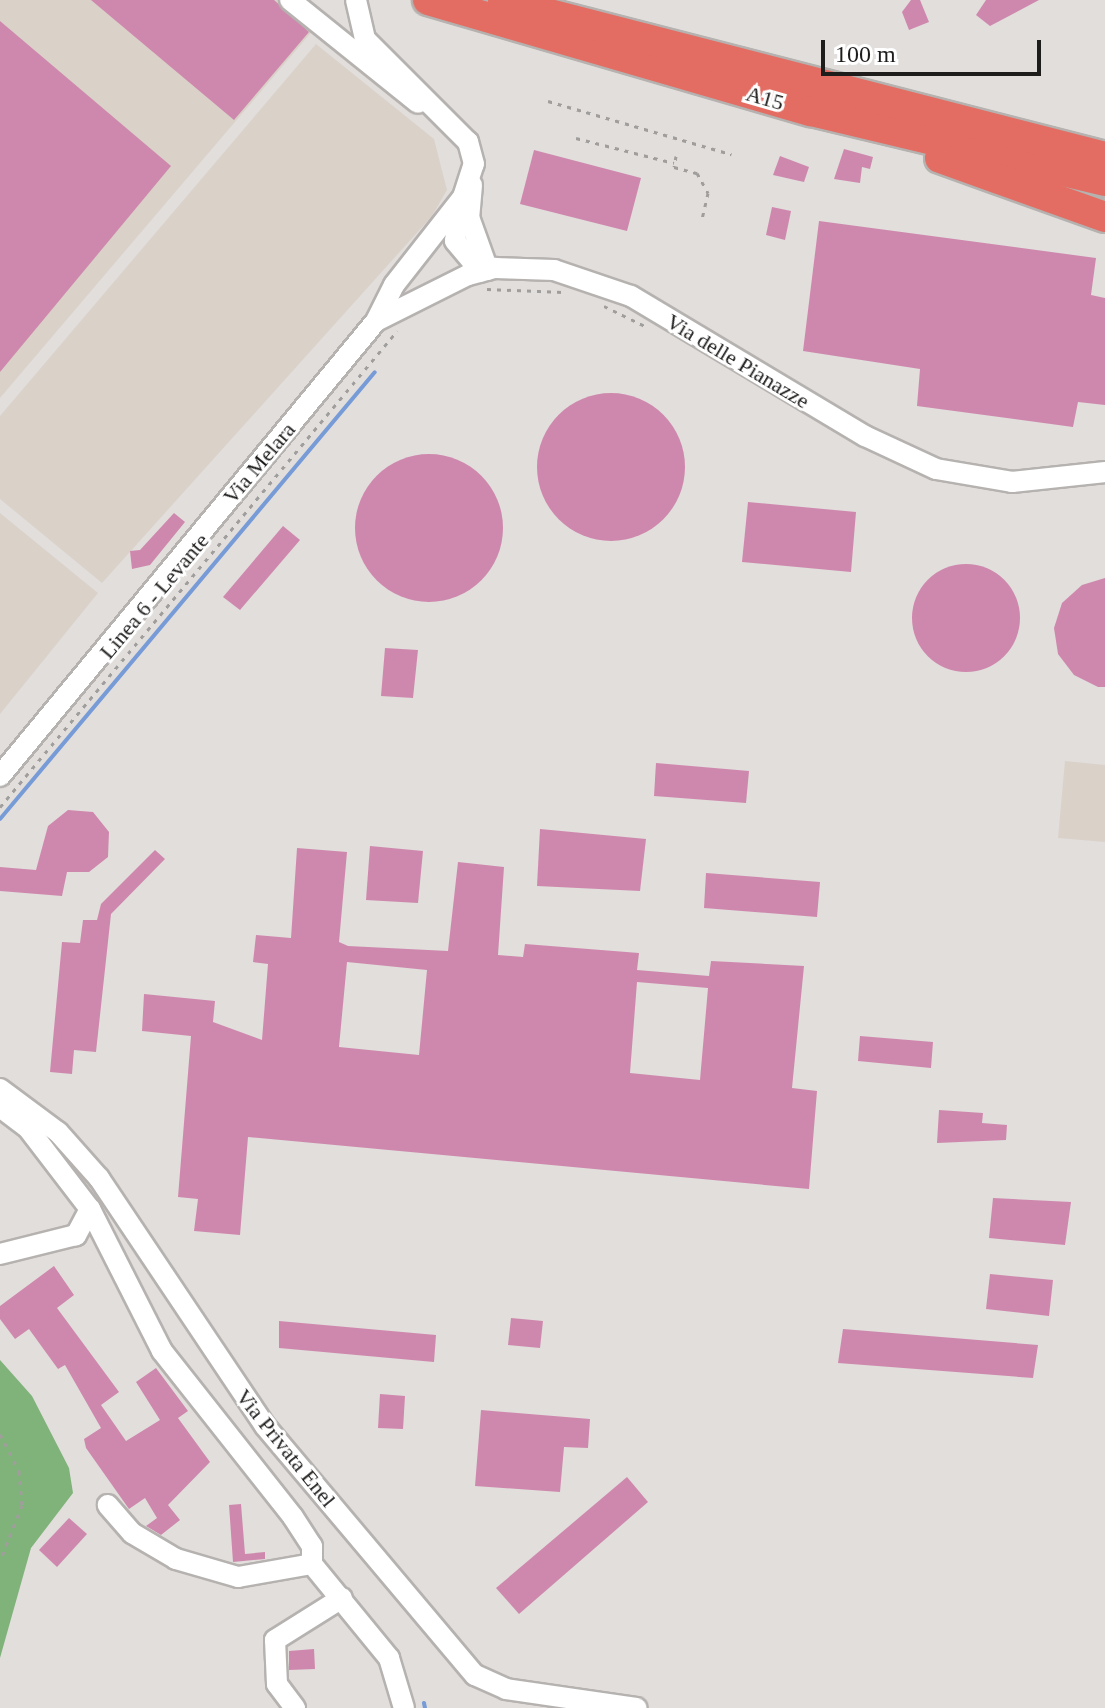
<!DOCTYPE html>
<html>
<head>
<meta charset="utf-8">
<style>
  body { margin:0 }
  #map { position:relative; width:1105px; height:1708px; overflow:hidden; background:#e1dedc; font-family:"Times New Roman",serif }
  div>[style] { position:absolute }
  .built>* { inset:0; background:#dad1c9 }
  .forest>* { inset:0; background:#80b37a }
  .stream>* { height:4px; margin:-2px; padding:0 2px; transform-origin:2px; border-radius:2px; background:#769bd7 }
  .building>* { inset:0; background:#cf88ad }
  .round { border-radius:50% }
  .path>* { height:3px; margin-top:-1.5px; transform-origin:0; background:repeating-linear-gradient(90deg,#a09e9c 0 4px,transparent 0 10px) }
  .roads { filter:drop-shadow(2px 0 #b5b2b0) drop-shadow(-2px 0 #b5b2b0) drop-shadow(0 2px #b5b2b0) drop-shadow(0 -2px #b5b2b0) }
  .minor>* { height:20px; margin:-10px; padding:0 10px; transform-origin:10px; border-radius:10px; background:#fff }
  .highway>* { height:30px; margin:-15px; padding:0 15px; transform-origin:15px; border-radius:15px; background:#e36d63 }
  span { translate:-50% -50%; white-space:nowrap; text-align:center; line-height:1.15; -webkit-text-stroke:6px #fff; paint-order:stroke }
  .street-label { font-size:22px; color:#1e1d1c }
  .scale { position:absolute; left:821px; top:40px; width:220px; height:36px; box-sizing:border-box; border:4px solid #1e1d1c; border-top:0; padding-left:10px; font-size:24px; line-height:28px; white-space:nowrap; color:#1e1d1c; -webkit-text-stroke:6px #fff; paint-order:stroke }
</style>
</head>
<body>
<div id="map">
  <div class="built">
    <div style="clip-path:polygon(0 0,277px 0,314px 29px,0 398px)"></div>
    <div style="clip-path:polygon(316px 44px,434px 139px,447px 190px,432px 216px,102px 583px,0 499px,0 416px)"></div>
    <div style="clip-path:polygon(0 513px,98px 593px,0 714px)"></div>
    <div style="clip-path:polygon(1065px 761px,1105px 765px,1105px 842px,1058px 838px)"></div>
  </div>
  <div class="forest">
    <div style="clip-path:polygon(0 1360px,32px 1396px,69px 1468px,73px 1493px,31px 1548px,0 1658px)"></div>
  </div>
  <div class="stream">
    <div style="left:0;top:819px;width:583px;rotate:-50.01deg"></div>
    <div style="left:424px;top:1703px;width:5px;rotate:79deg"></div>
  </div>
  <div class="building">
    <div style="clip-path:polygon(91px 0,274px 0,309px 32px,234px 120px)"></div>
    <div style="clip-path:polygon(911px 0,920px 0,929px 22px,909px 30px,902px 12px)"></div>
    <div style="clip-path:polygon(986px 0,1039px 0,990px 26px,976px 15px)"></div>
    <div style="clip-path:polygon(0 21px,171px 166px,0 372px)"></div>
    <div style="clip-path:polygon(844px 149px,873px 157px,870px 169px,862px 167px,860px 183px,834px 179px)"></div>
    <div style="clip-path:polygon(534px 150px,641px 178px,627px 231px,520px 204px)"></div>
    <div style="clip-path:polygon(780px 156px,809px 167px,804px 182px,773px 175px)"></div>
    <div style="clip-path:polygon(772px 207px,791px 211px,785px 240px,766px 235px)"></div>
    <div style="clip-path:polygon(819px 221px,1096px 258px,1091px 295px,1105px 298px,1105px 405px,1078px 402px,1073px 427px,917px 406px,920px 369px,803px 351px)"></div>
    <div class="round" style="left:537px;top:393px;width:148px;height:148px"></div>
    <div class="round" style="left:355px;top:454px;width:148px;height:148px"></div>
    <div style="clip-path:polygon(748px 502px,856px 512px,851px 572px,742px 562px)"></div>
    <div style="clip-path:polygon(174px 513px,185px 522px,150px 565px,132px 569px,130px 551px,140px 550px)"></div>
    <div style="clip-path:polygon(283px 526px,300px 540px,240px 610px,223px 597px)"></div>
    <div class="round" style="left:912px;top:564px;width:108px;height:108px"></div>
    <div style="clip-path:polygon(1105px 578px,1105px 687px,1098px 687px,1074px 675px,1058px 654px,1054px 628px,1062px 603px,1082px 585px)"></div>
    <div style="clip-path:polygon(385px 648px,418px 650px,413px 698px,381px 696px)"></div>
    <div style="clip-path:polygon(656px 763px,749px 771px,746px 803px,654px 796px)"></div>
    <div style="clip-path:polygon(68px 810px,93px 812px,109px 832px,108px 857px,89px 872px,67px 872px,62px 896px,0 891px,0 867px,36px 870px,48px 826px)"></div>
    <div style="clip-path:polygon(540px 829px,646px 839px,640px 891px,537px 886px)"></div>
    <div style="clip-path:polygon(370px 846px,423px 851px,418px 903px,366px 900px)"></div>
    <div style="clip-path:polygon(evenodd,297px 848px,347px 852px,339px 942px,348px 946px,448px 951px,458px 862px,504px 867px,498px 955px,523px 957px,525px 944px,639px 953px,637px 970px,709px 976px,711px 961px,804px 966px,792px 1088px,817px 1091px,809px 1189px,248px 1137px,240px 1235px,194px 1231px,198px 1199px,178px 1197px,191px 1036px,142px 1031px,144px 994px,215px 1001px,213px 1022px,262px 1040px,268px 964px,253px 962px,256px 935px,291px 938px,297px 848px,347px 962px,427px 970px,419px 1055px,339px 1047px,347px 962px,297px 848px,637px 982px,708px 988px,700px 1080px,630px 1073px,637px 982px)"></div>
    <div style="clip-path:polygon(155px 850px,165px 859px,111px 914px,96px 1052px,74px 1050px,72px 1074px,50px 1072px,62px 942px,80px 943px,83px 920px,97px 920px,101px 904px)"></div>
    <div style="clip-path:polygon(706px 873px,820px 882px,817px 917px,704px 908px)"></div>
    <div style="clip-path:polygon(860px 1036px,933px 1042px,931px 1068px,858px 1061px)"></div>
    <div style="clip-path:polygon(939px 1110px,983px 1113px,982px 1123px,1007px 1125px,1006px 1140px,937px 1143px)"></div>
    <div style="clip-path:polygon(993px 1198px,1071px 1202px,1065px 1245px,989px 1238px)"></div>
    <div style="clip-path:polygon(54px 1266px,74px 1295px,57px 1308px,119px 1392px,101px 1405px,126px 1441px,160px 1420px,136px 1382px,156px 1368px,188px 1411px,178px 1418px,210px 1462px,168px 1505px,180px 1520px,161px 1535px,146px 1526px,157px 1518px,145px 1498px,129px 1509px,86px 1448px,84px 1439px,101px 1428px,65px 1365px,58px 1369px,29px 1329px,15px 1339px,0 1319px,0 1306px)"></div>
    <div style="clip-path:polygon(990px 1274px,1053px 1280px,1049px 1316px,986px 1309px)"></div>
    <div style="clip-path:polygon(511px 1318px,543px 1321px,540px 1348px,508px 1345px)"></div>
    <div style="clip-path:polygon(279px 1321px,436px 1335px,434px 1362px,279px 1348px)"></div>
    <div style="clip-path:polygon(843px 1329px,1038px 1345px,1033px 1378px,838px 1363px)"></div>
    <div style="clip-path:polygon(380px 1394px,405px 1396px,403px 1429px,378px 1428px)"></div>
    <div style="clip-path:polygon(481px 1410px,590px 1419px,588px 1448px,564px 1447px,560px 1492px,475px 1486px)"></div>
    <div style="clip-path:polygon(627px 1477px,648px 1502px,519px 1614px,496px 1588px)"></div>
    <div style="clip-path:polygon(241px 1504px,245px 1554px,265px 1552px,265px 1559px,233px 1562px,229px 1505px)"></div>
    <div style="clip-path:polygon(69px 1518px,87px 1534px,57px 1567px,39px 1550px)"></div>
    <div style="clip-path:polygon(314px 1649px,315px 1669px,289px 1670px,289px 1651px)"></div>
  </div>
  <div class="path">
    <div style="left:548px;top:101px;width:191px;rotate:16.2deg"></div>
    <div style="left:576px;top:138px;width:101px;rotate:14.3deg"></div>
    <div style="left:676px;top:156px;width:11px;rotate:100deg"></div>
    <div style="left:674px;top:167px;width:24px;rotate:15deg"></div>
    <div style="left:697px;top:173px;width:23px;rotate:61deg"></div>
    <div style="left:708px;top:193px;width:28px;rotate:103deg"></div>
    <div style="left:487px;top:289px;width:76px;rotate:2.3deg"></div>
    <div style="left:604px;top:306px;width:48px;rotate:26deg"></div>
    <div style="left:0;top:807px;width:620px;rotate:-50.17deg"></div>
    <div style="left:0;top:1434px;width:42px;rotate:62.8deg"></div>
    <div style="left:19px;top:1471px;width:34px;rotate:85deg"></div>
    <div style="left:22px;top:1505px;width:60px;rotate:111.4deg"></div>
  </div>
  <div class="roads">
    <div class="minor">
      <div style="left:290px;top:0;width:164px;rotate:38.8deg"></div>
      <div style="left:472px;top:185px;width:32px;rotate:95deg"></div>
      <div style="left:469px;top:217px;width:56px;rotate:70.3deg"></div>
      <div style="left:460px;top:209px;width:32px;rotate:99deg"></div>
      <div style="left:455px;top:241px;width:40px;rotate:50deg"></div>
      <div style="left:376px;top:321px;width:103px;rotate:-26.6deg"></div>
      <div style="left:468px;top:275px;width:28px;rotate:-15deg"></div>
      <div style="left:495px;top:268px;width:59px;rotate:1.9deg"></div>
      <div style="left:554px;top:270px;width:81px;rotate:18.7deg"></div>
      <div style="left:631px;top:296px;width:273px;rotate:30.9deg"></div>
      <div style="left:865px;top:436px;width:78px;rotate:24.9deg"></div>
      <div style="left:936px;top:469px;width:77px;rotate:9.7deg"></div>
      <div style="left:1012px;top:482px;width:94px;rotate:-6.1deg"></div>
      <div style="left:0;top:776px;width:590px;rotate:-50.43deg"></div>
      <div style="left:376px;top:321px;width:40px;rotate:-63.4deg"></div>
      <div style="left:394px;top:285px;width:112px;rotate:-51.9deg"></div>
      <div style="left:463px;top:197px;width:35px;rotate:-72deg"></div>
      <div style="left:474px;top:164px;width:23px;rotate:-105deg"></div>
      <div style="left:468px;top:142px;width:146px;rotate:-135deg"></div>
      <div style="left:365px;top:39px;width:40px;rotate:-103deg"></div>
      <div style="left:0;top:1089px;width:72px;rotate:36.6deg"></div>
      <div style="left:58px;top:1132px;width:62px;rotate:48.3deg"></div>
      <div style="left:99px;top:1178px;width:298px;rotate:56.2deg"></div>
      <div style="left:265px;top:1426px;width:326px;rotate:49.9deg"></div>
      <div style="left:475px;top:1675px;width:34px;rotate:24deg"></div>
      <div style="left:506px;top:1689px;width:132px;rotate:8.3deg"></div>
      <div style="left:0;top:1107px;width:34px;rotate:37deg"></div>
      <div style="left:27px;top:1127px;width:103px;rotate:52.5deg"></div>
      <div style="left:90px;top:1209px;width:30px;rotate:118deg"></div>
      <div style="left:76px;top:1235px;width:78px;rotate:166deg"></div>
      <div style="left:90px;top:1209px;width:159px;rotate:63.1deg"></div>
      <div style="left:162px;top:1351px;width:211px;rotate:51.7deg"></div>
      <div style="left:293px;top:1517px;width:35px;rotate:57deg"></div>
      <div style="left:312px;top:1546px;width:18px;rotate:90deg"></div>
      <div style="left:312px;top:1564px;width:75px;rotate:170deg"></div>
      <div style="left:238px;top:1577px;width:65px;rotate:-163.8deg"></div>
      <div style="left:176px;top:1559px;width:51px;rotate:-149.4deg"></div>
      <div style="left:132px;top:1533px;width:37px;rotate:-131deg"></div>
      <div style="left:312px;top:1564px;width:122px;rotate:50.7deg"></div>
      <div style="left:389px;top:1658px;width:52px;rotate:73.3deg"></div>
      <div style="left:295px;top:1708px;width:30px;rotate:-127deg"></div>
      <div style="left:277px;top:1684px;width:44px;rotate:-92.6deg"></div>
      <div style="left:275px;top:1640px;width:79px;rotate:-32.1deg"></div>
    </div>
    <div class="highway">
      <div style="left:428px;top:0;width:399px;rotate:16.2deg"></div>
      <div style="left:811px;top:111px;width:302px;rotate:13.4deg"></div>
      <div style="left:503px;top:2px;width:622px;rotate:14.44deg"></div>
      <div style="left:940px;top:158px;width:175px;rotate:19.7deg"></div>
    </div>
  </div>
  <div class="street-label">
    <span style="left:765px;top:98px;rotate:16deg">A15</span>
    <span style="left:738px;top:361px;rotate:31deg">Via delle Pianazze</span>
    <span style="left:259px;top:463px;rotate:-50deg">Via Melara</span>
    <span style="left:154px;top:596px;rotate:-50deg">Linea 6 - Levante</span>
    <span style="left:286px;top:1448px;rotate:51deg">Via Privata Enel</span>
  </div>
  <div class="scale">100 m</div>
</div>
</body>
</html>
